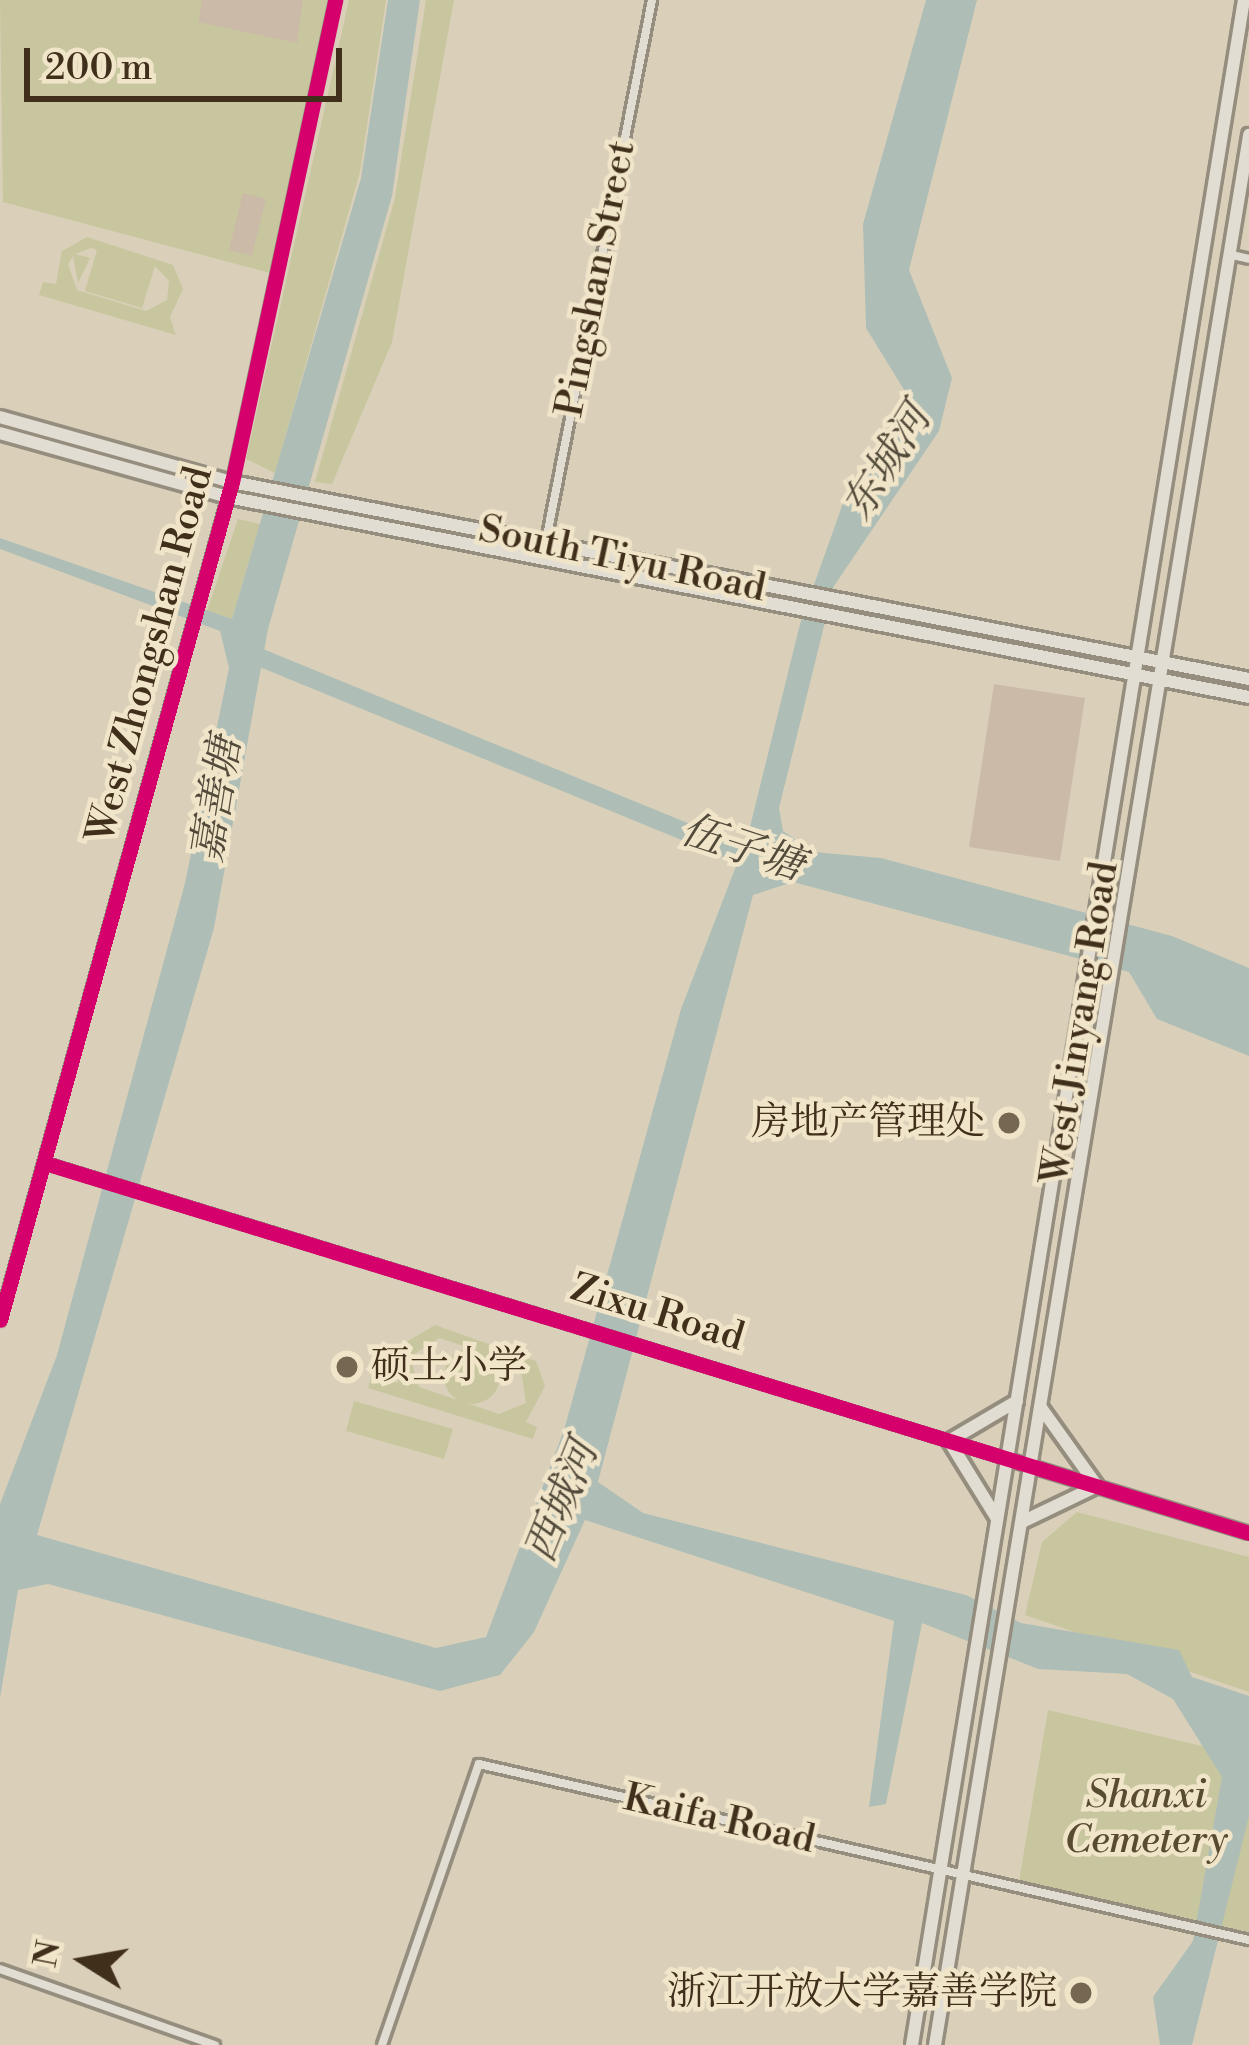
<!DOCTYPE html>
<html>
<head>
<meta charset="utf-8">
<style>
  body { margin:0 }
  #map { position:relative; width:1249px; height:2045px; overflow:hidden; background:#dad0ba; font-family:"Libre Bodoni","Noto Serif SC",serif }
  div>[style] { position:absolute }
  .green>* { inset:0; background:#c7c69e }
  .round { border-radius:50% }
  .water>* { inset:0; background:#aebeb6 }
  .river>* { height:18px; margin:-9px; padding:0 9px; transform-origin:9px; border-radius:9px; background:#aebeb6 }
  .building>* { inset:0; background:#cbbaa8 }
  .roads { filter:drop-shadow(3px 0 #958d7e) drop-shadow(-3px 0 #958d7e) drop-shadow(0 3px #958d7e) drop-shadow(0 -3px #958d7e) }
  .minor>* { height:8px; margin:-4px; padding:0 4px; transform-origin:4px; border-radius:4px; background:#e2ddd2 }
  .tertiary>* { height:10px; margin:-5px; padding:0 5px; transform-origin:5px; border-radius:5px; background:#e2ddd2 }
  .secondary>* { height:12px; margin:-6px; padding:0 6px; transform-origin:6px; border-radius:6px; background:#e2ddd2 }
  .cycleway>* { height:15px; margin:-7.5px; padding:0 7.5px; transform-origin:7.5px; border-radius:7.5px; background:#d6006c }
  .dots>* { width:33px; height:33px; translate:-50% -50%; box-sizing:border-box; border:6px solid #f0e4c9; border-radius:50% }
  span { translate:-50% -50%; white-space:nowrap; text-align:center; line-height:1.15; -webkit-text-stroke:9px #f0e4c9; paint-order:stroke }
  .street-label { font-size:39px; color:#402f1b }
  .poi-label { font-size:39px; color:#402f1b }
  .right { translate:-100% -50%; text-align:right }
  .left { translate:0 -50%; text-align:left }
  .park-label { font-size:39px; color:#584b31; font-style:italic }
  .water-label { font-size:42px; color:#524a3a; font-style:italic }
  .north { position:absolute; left:24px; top:1901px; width:120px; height:120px; -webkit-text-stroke:9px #f0e4c9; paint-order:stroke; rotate:281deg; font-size:33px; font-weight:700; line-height:48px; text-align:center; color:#402f1b }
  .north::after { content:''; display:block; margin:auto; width:42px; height:54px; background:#402f1b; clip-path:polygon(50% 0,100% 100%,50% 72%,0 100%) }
  .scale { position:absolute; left:24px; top:48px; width:318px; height:54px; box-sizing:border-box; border:6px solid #402f1b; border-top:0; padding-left:15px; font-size:36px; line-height:42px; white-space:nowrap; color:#402f1b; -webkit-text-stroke:9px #f0e4c9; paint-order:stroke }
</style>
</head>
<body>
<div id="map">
  <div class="green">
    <div style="clip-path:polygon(0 0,331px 0,274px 274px,3px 202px)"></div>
    <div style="clip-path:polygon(349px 0,386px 0,360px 172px,275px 473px,246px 459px)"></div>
    <div style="clip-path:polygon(426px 0,454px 0,392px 342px,332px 484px,315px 482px,395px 198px)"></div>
    <div style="clip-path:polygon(evenodd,87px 237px,173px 265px,183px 289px,170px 317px,176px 335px,39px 295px,43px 282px,56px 284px,62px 251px,87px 237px,91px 248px,97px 250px,85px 291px,142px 308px,155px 266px,169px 281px,167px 300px,146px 311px,77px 290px,68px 264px,73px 256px,78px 283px,90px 258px,75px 254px,91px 248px)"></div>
    <div style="clip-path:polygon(238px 519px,260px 524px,232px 619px,207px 611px)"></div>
    <div style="clip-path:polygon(evenodd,435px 1325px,536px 1361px,545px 1386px,526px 1422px,537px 1427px,533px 1439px,368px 1388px,372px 1375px,398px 1383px,401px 1345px,435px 1325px,439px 1338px,520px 1364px,526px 1403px,499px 1414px,419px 1387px,410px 1357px,439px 1338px)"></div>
    <div class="round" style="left:444px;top:1348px;width:56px;height:56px"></div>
    <div style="clip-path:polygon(354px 1401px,453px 1429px,444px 1459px,346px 1431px)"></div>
    <div style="clip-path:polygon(1077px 1512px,1249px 1557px,1249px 1692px,1025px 1615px,1042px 1542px)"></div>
    <div style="clip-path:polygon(1048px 1710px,1249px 1757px,1249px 1932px,1019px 1881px)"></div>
  </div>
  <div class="water">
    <div style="clip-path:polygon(388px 0,420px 0,392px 196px,268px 629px,214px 928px,37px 1535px,436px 1648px,486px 1637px,564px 1430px,681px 1009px,748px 835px,800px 624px,852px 478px,884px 458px,914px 406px,866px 328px,863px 224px,926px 0,977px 0,909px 270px,952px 378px,939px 431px,834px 586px,779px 808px,783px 831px,814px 852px,881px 858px,1172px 936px,1249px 968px,1249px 1056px,1157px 1019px,1129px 972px,793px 882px,753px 895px,598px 1482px,643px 1513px,966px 1595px,1021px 1623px,1179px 1650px,1192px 1677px,1249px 1696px,1249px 1816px,1192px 2045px,1160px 2045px,1153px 1997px,1193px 1941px,1222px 1777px,1173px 1699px,1127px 1674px,1038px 1669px,922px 1623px,886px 1804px,869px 1807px,894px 1621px,585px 1520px,534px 1632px,500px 1675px,440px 1691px,48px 1584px,18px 1590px,0 1698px,0 1504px,57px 1355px,185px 883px,229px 668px,220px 631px,0 549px,0 538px,232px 619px,361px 178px)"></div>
  </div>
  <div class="river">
    <div style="left:242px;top:650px;width:559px;rotate:22.3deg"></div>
  </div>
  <div class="building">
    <div style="clip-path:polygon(202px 0,303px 0,297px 43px,198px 22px)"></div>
    <div style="clip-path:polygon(243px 193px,266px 199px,252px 256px,229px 250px)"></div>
    <div style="clip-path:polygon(994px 684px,1085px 698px,1060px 861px,969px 847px)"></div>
  </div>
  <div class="roads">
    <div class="minor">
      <div style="left:1232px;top:255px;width:17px;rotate:13deg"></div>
      <div style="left:545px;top:546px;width:556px;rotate:-78.91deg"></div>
      <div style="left:45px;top:1163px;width:1007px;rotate:17.1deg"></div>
      <div style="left:0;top:1320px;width:870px;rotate:-74.53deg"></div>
      <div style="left:232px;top:482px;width:493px;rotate:-77.9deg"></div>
      <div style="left:0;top:1969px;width:228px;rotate:19.5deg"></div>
      <div style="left:382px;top:2045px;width:297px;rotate:-71deg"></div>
      <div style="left:479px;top:1764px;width:790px;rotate:12.88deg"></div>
    </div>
    <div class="tertiary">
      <div style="left:1007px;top:1459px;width:253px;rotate:17deg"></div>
    </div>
    <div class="secondary">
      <div style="left:0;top:417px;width:241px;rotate:15.7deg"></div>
      <div style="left:232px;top:482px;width:1036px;rotate:10.96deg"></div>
      <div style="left:0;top:433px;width:237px;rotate:15.7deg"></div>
      <div style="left:228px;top:497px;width:1040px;rotate:11.08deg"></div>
      <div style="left:996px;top:1517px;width:89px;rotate:-121.7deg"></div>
      <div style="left:949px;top:1441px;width:79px;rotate:-30.5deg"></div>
      <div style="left:1022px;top:1522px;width:83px;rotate:-25.6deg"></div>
      <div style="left:1097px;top:1486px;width:95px;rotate:-125.5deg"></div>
      <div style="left:912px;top:2045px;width:2072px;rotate:-80.78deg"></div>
      <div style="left:935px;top:2045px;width:1936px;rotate:-80.66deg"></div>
    </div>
  </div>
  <div class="cycleway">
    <div style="left:45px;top:1163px;width:1260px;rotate:17.08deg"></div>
    <div style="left:0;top:1320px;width:870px;rotate:-74.53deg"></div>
    <div style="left:232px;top:482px;width:493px;rotate:-77.9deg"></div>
  </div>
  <div class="dots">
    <div style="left:1009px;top:1123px;background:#766753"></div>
    <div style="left:347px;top:1367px;background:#766753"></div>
    <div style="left:1081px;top:1993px;background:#766753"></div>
  </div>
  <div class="street-label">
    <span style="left:597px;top:279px;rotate:-79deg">Pingshan Street</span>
    <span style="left:622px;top:560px;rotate:12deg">South Tiyu Road</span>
    <span style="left:151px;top:655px;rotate:-75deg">West Zhongshan Road</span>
    <span style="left:1081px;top:1023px;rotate:-81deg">West Jinyang Road</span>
    <span style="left:657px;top:1314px;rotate:17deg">Zixu Road</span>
    <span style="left:719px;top:1820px;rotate:13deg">Kaifa Road</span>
  </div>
  <div class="poi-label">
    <span class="right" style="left:985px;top:1123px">房地产管理处</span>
    <span class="left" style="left:371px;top:1367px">硕士小学</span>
    <span class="right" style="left:1057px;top:1993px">浙江开放大学嘉善学院</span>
  </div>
  <div class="park-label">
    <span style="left:1146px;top:1819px">Shanxi<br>Cemetery</span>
  </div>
  <div class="water-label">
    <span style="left:888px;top:463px;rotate:-58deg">东城河</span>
    <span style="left:218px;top:800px;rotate:-81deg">嘉善塘</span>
    <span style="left:742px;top:849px;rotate:18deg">伍子塘</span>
    <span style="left:563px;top:1502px;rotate:-68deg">西城河</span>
  </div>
  <div class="north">N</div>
  <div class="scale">200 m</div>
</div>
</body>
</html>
